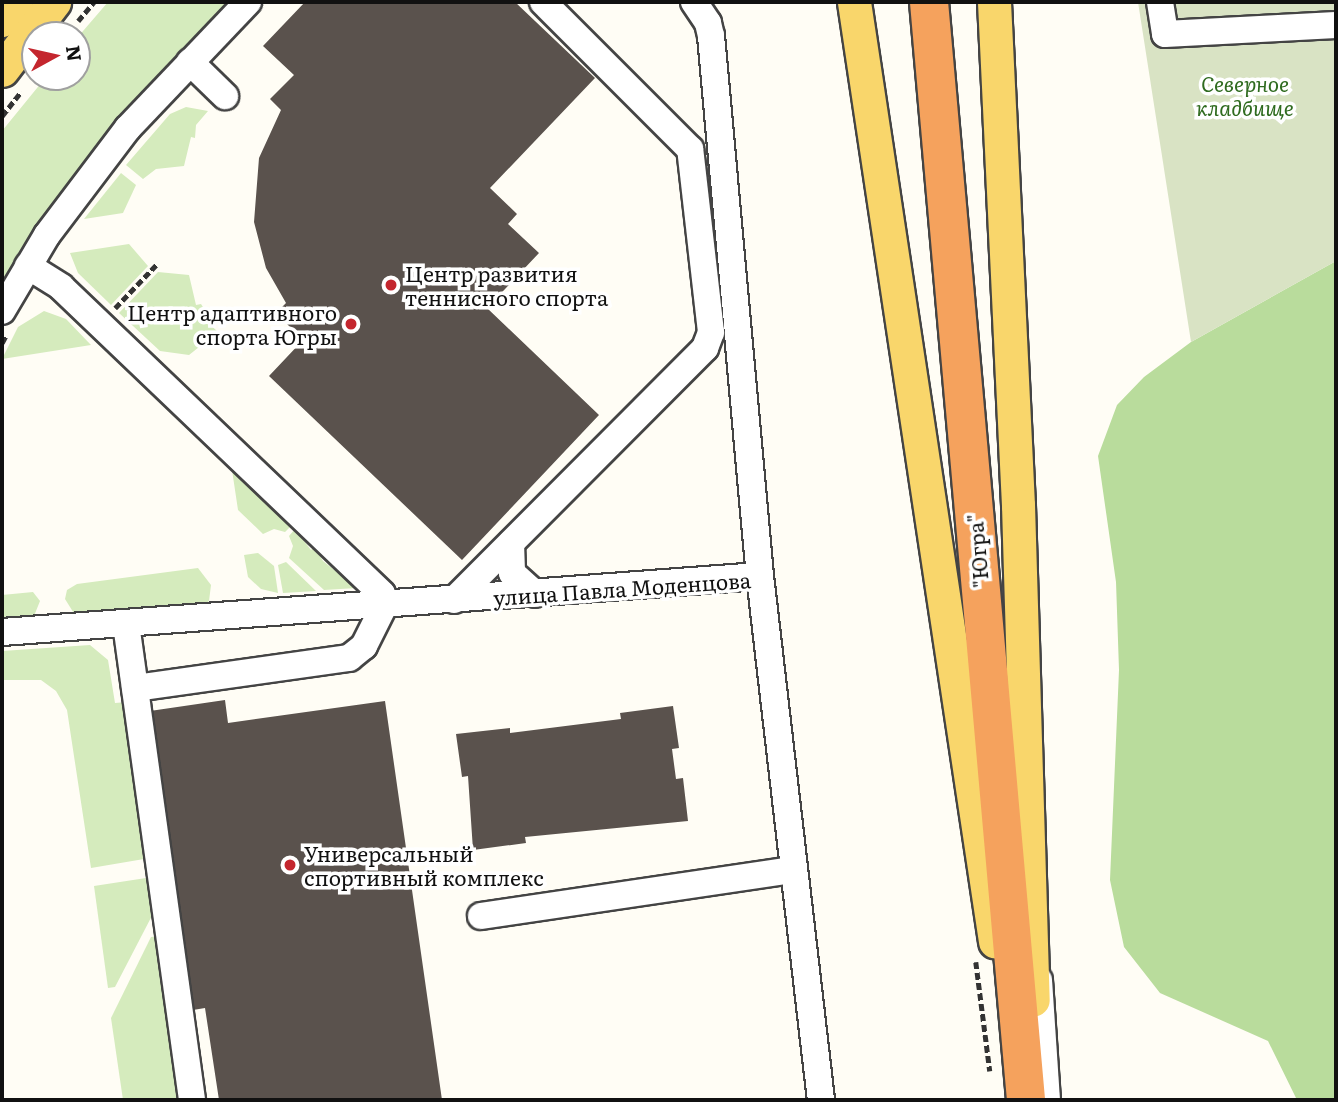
<!DOCTYPE html>
<html>
<head>
<meta charset="utf-8">
<style>
  body { margin:0 }
  #map { position:relative; width:1338px; height:1102px; overflow:hidden; background:#fffdf5; font-family:Literata,serif }
  div>[style] { position:absolute }
  .green>* { inset:0; background:#d5ebbd }
  .forest>* { inset:0; background:#b9dc9c }
  .cemetery>* { inset:0; background:#d9e3c4 }
  .building>* { inset:0; background:#5a524d }
  .path>* { height:4.5px; margin-top:-2.25px; transform-origin:0; background:repeating-linear-gradient(90deg,#333 0 7px,transparent 0 10.5px) }
  .roads { filter:drop-shadow(2px 0 #444) drop-shadow(-2px 0 #444) drop-shadow(0 2px #444) drop-shadow(0 -2px #444) }
  .minor>* { height:26px; margin:-13px; padding:0 13px; transform-origin:13px; border-radius:13px; background:#fff }
  .major>* { height:33px; margin:-16.5px; padding:0 16.5px; transform-origin:16.5px; border-radius:16.5px; background:#f9d66b }
  .highway>* { height:38px; margin:-19px; padding:0 19px; transform-origin:19px; border-radius:19px; background:#f5a25d }
  .dots>* { width:19px; height:19px; translate:-50% -50%; box-sizing:border-box; border:4px solid #fff; border-radius:50% }
  span { translate:-50% -50%; white-space:nowrap; text-align:center; line-height:1.15; -webkit-text-stroke:7px #fff; paint-order:stroke }
  .park-label { font-size:21px; color:#2f6b1f; font-style:italic }
  .poi-label { font-size:21px; color:#111 }
  .left { translate:0 -50%; text-align:left }
  .right { translate:-100% -50%; text-align:right }
  .street-label { font-size:21px; color:#111 }
  .frame { position:absolute; inset:0; border:4px solid #111; pointer-events:none }
  .north { position:absolute; left:21px; top:21px; width:70px; height:70px; box-sizing:border-box; background:#fff; border:2px solid #a0a0a0; border-radius:50%; rotate:82deg; font-size:19px; font-weight:700; line-height:28px; text-align:center; color:#111 }
  .north::after { content:''; display:block; margin:auto; width:24px; height:32px; background:#c4262e; clip-path:polygon(50% 0,100% 100%,50% 72%,0 100%) }
</style>
</head>
<body>
<div id="map">
  <div class="green">
    <div style="clip-path:polygon(108px 2px,231px 2px,123px 115px,34px 233px,2px 287px,2px 131px,46px 77px,77px 77px,77px 38px)"></div>
    <div style="clip-path:polygon(186px 107px,208px 111px,196px 125px,195px 138px,191px 137px,184px 166px,156px 169px,143px 179px,126px 165px,170px 114px)"></div>
    <div style="clip-path:polygon(121px 173px,136px 185px,123px 213px,84px 219px)"></div>
    <div style="clip-path:polygon(129px 244px,148px 266px,111px 305px,78px 273px,70px 253px)"></div>
    <div style="clip-path:polygon(158px 272px,189px 275px,196px 305px,201px 304px,208px 315px,204px 319px,218px 332px,189px 355px,160px 351px,119px 313px)"></div>
    <div style="clip-path:polygon(44px 311px,66px 319px,91px 345px,2px 359px,18px 327px)"></div>
    <div style="clip-path:polygon(232px 470px,291px 526px,285px 532px,274px 529px,263px 534px,238px 510px)"></div>
    <div style="clip-path:polygon(295px 529px,311px 550px,314px 547px,323px 561px,357px 588px,324px 590px,289px 558px,293px 546px,289px 536px)"></div>
    <div style="clip-path:polygon(258px 553px,274px 566px,278px 593px,261px 589px,248px 577px,244px 555px)"></div>
    <div style="clip-path:polygon(286px 562px,316px 591px,283px 593px,278px 565px)"></div>
    <div style="clip-path:polygon(198px 568px,211px 585px,209px 601px,203px 606px,75px 615px,65px 599px,67px 590px,77px 584px)"></div>
    <div style="clip-path:polygon(33px 592px,40px 601px,34px 616px,2px 620px,2px 595px)"></div>
    <div style="clip-path:polygon(90px 645px,108px 660px,115px 703px,127px 702px,148px 854px,144px 859px,91px 868px,67px 710px,56px 691px,41px 680px,2px 680px,2px 651px)"></div>
    <div style="clip-path:polygon(146px 878px,152px 882px,156px 908px,115px 987px,108px 988px,94px 886px)"></div>
    <div style="clip-path:polygon(159px 936px,181px 1100px,123px 1100px,111px 1018px,151px 937px)"></div>
  </div>
  <div class="forest">
    <div style="clip-path:polygon(1336px 261px,1336px 1100px,1297px 1100px,1268px 1041px,1160px 993px,1124px 947px,1110px 880px,1119px 670px,1116px 582px,1098px 456px,1117px 405px,1144px 377px,1191px 342px)"></div>
  </div>
  <div class="cemetery">
    <div style="clip-path:polygon(1138px 2px,1336px 2px,1336px 261px,1191px 342px)"></div>
  </div>
  <div class="building">
    <div style="clip-path:polygon(305px 2px,515px 2px,595px 78px,490px 188px,517px 214px,508px 224px,539px 253px,487px 308px,599px 415px,462px 560px,269px 376px,303px 340px,276px 313px,286px 303px,266px 268px,254px 222px,259px 158px,281px 110px,270px 99px,294px 75px,263px 46px)"></div>
    <div style="clip-path:polygon(225px 700px,228px 723px,385px 701px,442px 1100px,219px 1100px,205px 1008px,193px 1010px,150px 711px)"></div>
    <div style="clip-path:polygon(673px 706px,679px 748px,672px 749px,676px 779px,683px 778px,688px 821px,525px 837px,526px 843px,473px 850px,468px 776px,462px 777px,456px 734px,510px 728px,510px 733px,621px 719px,620px 713px)"></div>
  </div>
  <div class="path">
    <div style="left:78px;top:21px;width:25px;rotate:-50deg"></div>
    <div style="left:2px;top:116px;width:31px;rotate:-52deg"></div>
    <div style="left:115px;top:308px;width:62px;rotate:-46.3deg"></div>
    <div style="left:2px;top:343px;width:9px;rotate:-63deg"></div>
    <div style="left:976px;top:962px;width:110px;rotate:82.7deg"></div>
  </div>
  <div class="roads">
    <div class="minor">
      <div style="left:694px;top:2px;width:25px;rotate:56deg"></div>
      <div style="left:708px;top:23px;width:13px;rotate:77deg"></div>
      <div style="left:711px;top:36px;width:542px;rotate:84.82deg"></div>
      <div style="left:760px;top:576px;width:528px;rotate:83.36deg"></div>
      <div style="left:1160px;top:2px;width:32px;rotate:81deg"></div>
      <div style="left:1165px;top:34px;width:171px;rotate:-3deg"></div>
      <div style="left:190px;top:62px;width:49px;rotate:44.2deg"></div>
      <div style="left:28px;top:266px;width:39px;rotate:32deg"></div>
      <div style="left:61px;top:287px;width:444px;rotate:43.7deg"></div>
      <div style="left:382px;top:594px;width:12px;rotate:81deg"></div>
      <div style="left:384px;top:606px;width:45px;rotate:116.6deg"></div>
      <div style="left:364px;top:646px;width:19px;rotate:141deg"></div>
      <div style="left:349px;top:658px;width:216px;rotate:172deg"></div>
      <div style="left:2px;top:311px;width:88px;rotate:-59.4deg"></div>
      <div style="left:47px;top:235px;width:134px;rotate:-52.9deg"></div>
      <div style="left:128px;top:128px;width:174px;rotate:-46.4deg"></div>
      <div style="left:511px;top:543px;width:30px;rotate:88deg"></div>
      <div style="left:512px;top:573px;width:31px;rotate:42deg"></div>
      <div style="left:454px;top:600px;width:356px;rotate:-45.1deg"></div>
      <div style="left:705px;top:348px;width:17px;rotate:-69deg"></div>
      <div style="left:711px;top:332px;width:184px;rotate:-96.5deg"></div>
      <div style="left:690px;top:149px;width:208px;rotate:-135deg"></div>
      <div style="left:126px;top:624px;width:481px;rotate:82.1deg"></div>
      <div style="left:2px;top:632px;width:760px;rotate:-4.23deg"></div>
      <div style="left:481px;top:916px;width:316px;rotate:-8.4deg"></div>
      <div style="left:1039px;top:980px;width:120px;rotate:86.2deg"></div>
    </div>
    <div class="major">
      <div style="left:854px;top:2px;width:950px;rotate:81.46deg"></div>
      <div style="left:994px;top:2px;width:504px;rotate:87.27deg"></div>
      <div style="left:1018px;top:505px;width:495px;rotate:88.3deg"></div>
      <div style="left:2px;top:20px;width:23px;rotate:-52deg"></div>
      <div style="left:2px;top:70px;width:86px;rotate:-52.6deg"></div>
    </div>
    <div class="highway">
      <div style="left:929px;top:2px;width:1102px;rotate:84.95deg"></div>
    </div>
  </div>
  <div class="dots">
    <div style="left:391px;top:285px;background:#c4262e"></div>
    <div style="left:351px;top:324px;background:#c4262e"></div>
    <div style="left:290px;top:865px;background:#c4262e"></div>
  </div>
  <div class="park-label">
    <span style="left:1245px;top:95px">Северное<br>кладбище</span>
  </div>
  <div class="poi-label">
    <span class="left" style="left:405px;top:285px">Центр развития<br>теннисного спорта</span>
    <span class="right" style="left:337px;top:324px">Центр адаптивного<br>спорта Югры</span>
    <span class="left" style="left:304px;top:865px">Универсальный<br>спортивный комплекс</span>
  </div>
  <div class="street-label">
    <span style="left:977px;top:551px;rotate:-95deg">"Югра"</span>
    <span style="left:622px;top:588px;rotate:-4deg">улица Павла Моденцова</span>
  </div>
  <div class="frame"></div>
  <div class="north">N</div>
</div>
</body>
</html>
